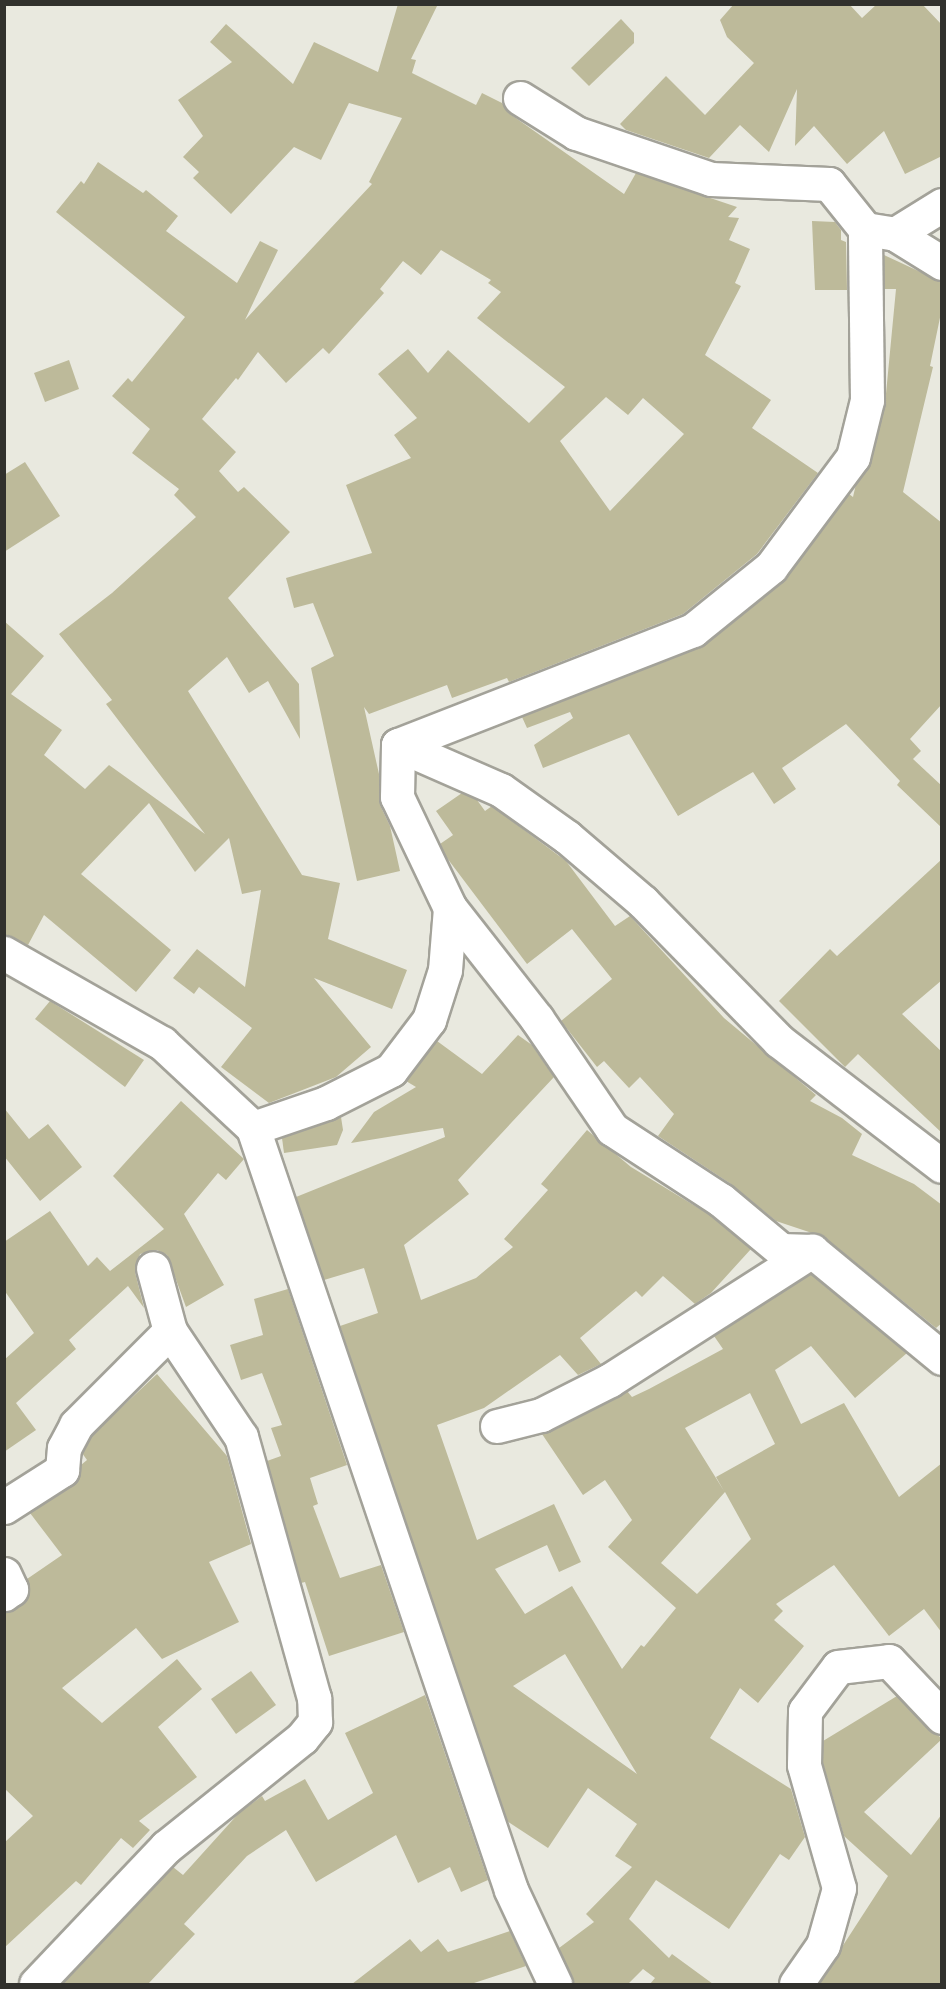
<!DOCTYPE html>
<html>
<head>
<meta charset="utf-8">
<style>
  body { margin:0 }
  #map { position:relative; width:946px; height:1989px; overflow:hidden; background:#e9e9df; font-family:Barlow,sans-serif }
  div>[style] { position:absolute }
  .building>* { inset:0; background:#bdba9a }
  .roads { filter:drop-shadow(2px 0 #a3a299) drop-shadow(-2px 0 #a3a299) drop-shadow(0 2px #a3a299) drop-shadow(0 -2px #a3a299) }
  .minor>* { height:33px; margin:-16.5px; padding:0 16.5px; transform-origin:16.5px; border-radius:16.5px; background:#fff }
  span { translate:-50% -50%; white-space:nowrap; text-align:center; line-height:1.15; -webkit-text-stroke:4.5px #e9e9df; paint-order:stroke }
  .frame { position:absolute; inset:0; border:6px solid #31312d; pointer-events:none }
</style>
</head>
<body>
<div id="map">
  <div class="building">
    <div style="clip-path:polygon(evenodd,398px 4px,438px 4px,411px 59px,416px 60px,412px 73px,476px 105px,482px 93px,502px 103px,510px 114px,624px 194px,636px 173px,737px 207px,728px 217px,739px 218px,729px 240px,750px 249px,735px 283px,741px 286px,705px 355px,771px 400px,752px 428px,818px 473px,757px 554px,683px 614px,509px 682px,507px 678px,452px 698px,447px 685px,369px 714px,364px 707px,379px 774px,380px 805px,390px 826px,400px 871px,357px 881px,311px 668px,334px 656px,313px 603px,294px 608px,286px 578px,372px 553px,346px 485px,411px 458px,394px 435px,417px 418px,378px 374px,408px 349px,428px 373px,448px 350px,529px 423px,565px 387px,477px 318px,501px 292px,488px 283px,491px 280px,441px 250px,421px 275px,403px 261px,380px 289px,384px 293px,329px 354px,323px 348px,286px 383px,258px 352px,238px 380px,236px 378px,202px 419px,236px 452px,219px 471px,238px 492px,244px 487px,290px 532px,228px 598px,299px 684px,300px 739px,268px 681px,249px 693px,227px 657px,188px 691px,302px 875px,340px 883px,328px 939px,407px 970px,392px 1009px,314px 978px,371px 1047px,336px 1077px,269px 1103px,221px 1067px,252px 1028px,199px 987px,194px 994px,173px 978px,197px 949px,245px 987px,261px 890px,242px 894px,229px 838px,195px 872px,149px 803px,81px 874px,171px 950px,136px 992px,44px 915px,28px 945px,4px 934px,4px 621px,44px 656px,11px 694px,62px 730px,44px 755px,85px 789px,109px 765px,205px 834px,106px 704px,112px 700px,59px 634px,112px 593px,196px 517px,174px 495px,179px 489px,132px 453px,150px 429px,112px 396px,128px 378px,132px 382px,185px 317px,56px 212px,81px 181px,84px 184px,98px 162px,143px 193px,146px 190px,178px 216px,166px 231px,237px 283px,260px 241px,278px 250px,245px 320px,372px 184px,369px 182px,402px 118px,349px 103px,321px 160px,294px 147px,231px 214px,193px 178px,199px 172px,183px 157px,203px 136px,178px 100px,232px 62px,210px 42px,226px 24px,293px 84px,314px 42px,378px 72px,398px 4px,606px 397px,628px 415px,643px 398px,684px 434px,610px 511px,560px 441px,606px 397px)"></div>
    <div style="clip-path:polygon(734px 4px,849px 4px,862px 18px,877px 4px,922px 4px,942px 25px,942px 156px,905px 174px,884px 131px,847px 164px,814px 126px,795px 146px,797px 89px,769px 152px,740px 125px,709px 158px,626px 130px,620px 124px,666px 76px,705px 115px,754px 63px,727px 37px,720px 20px)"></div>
    <div style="clip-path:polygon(621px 19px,634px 33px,634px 43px,589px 86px,571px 68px)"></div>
    <div style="clip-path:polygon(812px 221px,835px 222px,841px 230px,841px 240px,846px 242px,847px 290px,815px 290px)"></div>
    <div style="clip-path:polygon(884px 255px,942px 282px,942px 308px,930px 366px,933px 367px,903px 492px,942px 523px,942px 704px,910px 739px,921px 751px,913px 759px,942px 786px,942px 828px,897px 785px,900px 781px,846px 724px,782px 768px,796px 789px,774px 804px,753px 772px,678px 816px,629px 734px,543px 768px,534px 745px,573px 718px,570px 712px,527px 728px,522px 717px,704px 645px,783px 581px,849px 494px,853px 497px,856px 484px,871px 461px,885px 404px,896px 289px,884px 289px)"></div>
    <div style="clip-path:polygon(69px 360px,79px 389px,45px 402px,34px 373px)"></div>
    <div style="clip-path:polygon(25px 462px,60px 516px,4px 552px,4px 475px)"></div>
    <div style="clip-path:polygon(462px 793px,477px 800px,485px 811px,492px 806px,566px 861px,615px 926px,630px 916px,724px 1018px,816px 1095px,810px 1101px,842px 1118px,862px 1134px,852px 1155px,914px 1184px,942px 1205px,942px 1323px,936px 1328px,824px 1237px,776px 1221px,731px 1184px,658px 1136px,674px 1114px,640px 1077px,629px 1088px,604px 1061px,597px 1067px,561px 1021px,612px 979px,572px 929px,527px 964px,447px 858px,440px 844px,453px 835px,436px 811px)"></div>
    <div style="clip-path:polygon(942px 859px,942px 980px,902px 1014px,942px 1052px,942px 1133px,858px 1054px,845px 1067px,779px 1001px,830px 949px,837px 956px)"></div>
    <div style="clip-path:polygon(50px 1001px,144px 1060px,125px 1087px,35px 1019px)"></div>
    <div style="clip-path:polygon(evenodd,518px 1035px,532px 1045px,554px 1077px,458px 1180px,469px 1194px,404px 1245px,421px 1300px,476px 1278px,513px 1247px,504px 1239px,548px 1190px,541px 1184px,587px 1130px,631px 1167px,710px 1215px,751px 1249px,711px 1293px,695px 1304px,663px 1276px,642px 1297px,636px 1291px,580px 1338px,601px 1364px,578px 1375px,560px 1355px,484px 1408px,437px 1425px,477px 1540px,554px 1504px,581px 1562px,559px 1572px,547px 1545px,495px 1569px,525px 1614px,572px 1586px,622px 1669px,641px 1645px,644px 1647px,676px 1608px,608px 1547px,632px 1520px,605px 1480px,583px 1495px,542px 1434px,627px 1391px,632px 1397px,649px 1389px,723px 1349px,714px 1336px,811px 1274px,907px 1353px,855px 1398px,811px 1346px,775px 1370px,801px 1424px,844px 1403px,899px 1497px,942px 1463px,942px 1633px,924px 1609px,889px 1636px,834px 1565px,776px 1604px,783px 1611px,774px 1620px,804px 1646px,758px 1703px,740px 1688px,710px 1738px,791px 1789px,805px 1837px,789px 1860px,780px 1854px,729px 1929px,656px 1880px,629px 1919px,669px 1958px,672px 1954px,713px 1984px,650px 1984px,655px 1978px,643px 1969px,628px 1984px,574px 1984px,559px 1948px,594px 1922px,586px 1914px,632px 1867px,615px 1856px,637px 1824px,588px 1788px,548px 1848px,507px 1821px,340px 1326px,378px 1313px,364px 1268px,324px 1280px,296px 1197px,445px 1137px,443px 1128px,351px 1143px,374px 1112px,416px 1087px,406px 1081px,437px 1041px,482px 1074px,518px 1035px,750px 1393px,775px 1444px,716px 1477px,724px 1491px,685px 1428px,750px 1393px,518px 1035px,725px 1492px,751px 1539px,697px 1594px,661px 1563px,725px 1492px,518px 1035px,565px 1654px,637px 1774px,513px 1686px,565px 1654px)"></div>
    <div style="clip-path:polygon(181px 1101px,244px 1159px,226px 1180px,218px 1173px,184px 1214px,224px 1285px,186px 1307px,167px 1255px,157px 1250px,140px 1254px,135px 1272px,144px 1308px,128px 1286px,69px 1340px,76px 1349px,16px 1403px,36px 1430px,4px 1452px,4px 1360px,34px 1333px,4px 1290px,4px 1242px,50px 1211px,88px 1266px,97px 1257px,110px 1271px,164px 1229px,113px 1176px)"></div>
    <div style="clip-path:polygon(4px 1108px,29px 1139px,48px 1124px,82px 1167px,40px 1201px,4px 1156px)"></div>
    <div style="clip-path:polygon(341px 1117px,343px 1130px,337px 1145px,284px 1153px,282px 1138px)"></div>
    <div style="clip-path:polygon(288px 1289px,347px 1465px,310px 1478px,318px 1504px,313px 1506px,340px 1578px,381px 1565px,404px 1632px,329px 1656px,305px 1582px,301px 1583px,267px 1461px,281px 1456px,271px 1428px,282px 1425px,262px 1373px,241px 1380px,230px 1345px,263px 1335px,254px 1299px)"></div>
    <div style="clip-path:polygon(157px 1374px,227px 1456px,251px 1544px,209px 1562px,239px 1622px,162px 1659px,136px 1628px,62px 1688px,102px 1723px,177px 1659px,202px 1689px,158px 1727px,197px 1777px,139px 1821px,150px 1830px,133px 1848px,121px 1838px,81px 1885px,76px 1881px,4px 1948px,4px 1843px,33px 1816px,4px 1788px,4px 1613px,27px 1598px,27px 1579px,62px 1555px,30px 1513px,78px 1480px,81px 1465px,87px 1460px,82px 1453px,91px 1436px)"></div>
    <div style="clip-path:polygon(251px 1671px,276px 1705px,236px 1734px,211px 1699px)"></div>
    <div style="clip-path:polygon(425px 1695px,488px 1880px,461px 1892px,450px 1867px,418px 1883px,396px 1835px,316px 1882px,286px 1830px,247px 1856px,184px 1924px,195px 1934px,148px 1984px,61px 1984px,173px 1867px,183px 1875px,239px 1813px,262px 1796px,265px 1801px,305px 1779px,328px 1820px,373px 1793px,345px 1733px)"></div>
    <div style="clip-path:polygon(897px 1696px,942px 1739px,864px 1812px,911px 1855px,942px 1814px,942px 1984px,818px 1984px,888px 1876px,844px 1836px,823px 1763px,823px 1741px)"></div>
    <div style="clip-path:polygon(510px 1931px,526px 1966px,471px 1984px,352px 1984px,410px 1939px,421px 1952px,438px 1939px,448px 1952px)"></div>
  </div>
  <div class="roads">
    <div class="minor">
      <div style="left:520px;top:98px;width:66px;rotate:32deg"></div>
      <div style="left:576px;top:133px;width:143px;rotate:18.8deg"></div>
      <div style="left:711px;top:179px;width:118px;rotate:2.4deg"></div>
      <div style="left:829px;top:184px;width:58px;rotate:51.3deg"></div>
      <div style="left:865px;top:229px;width:30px;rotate:9deg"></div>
      <div style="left:895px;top:234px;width:55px;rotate:31.7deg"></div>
      <div style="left:895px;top:234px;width:55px;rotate:-31.7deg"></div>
      <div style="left:398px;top:745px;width:317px;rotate:-21.3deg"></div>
      <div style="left:693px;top:630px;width:100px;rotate:-38.9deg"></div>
      <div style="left:771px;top:567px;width:137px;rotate:-53.3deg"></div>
      <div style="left:853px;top:457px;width:59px;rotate:-76.2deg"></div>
      <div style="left:867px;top:400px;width:171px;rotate:-90.7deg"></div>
      <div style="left:398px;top:745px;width:112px;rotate:23.6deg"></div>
      <div style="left:501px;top:790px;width:81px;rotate:35.5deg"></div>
      <div style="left:567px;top:837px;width:100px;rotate:40.5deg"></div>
      <div style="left:643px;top:902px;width:194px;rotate:45.6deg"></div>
      <div style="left:779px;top:1041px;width:205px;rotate:37.5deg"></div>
      <div style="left:450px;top:908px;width:141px;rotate:51.9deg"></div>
      <div style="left:537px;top:1019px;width:133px;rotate:55.7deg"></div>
      <div style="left:612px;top:1129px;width:130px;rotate:33.1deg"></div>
      <div style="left:721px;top:1200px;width:78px;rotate:39.8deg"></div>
      <div style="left:781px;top:1250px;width:31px;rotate:2deg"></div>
      <div style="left:812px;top:1251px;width:168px;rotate:39.5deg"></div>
      <div style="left:4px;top:953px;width:182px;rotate:29.7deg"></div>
      <div style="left:162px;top:1043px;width:125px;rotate:43deg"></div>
      <div style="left:253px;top:1128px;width:804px;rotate:71.29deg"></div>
      <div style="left:511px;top:1890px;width:104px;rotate:64.9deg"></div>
      <div style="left:253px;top:1128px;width:77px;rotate:-18.9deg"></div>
      <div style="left:326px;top:1103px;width:73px;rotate:-26.9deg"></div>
      <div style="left:391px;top:1070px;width:63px;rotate:-52.8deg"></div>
      <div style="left:429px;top:1020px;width:52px;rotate:-72.3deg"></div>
      <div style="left:445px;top:970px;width:62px;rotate:-85.4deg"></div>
      <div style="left:450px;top:908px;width:123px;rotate:-115.5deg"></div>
      <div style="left:397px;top:797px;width:52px;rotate:-88.9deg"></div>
      <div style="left:497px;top:1426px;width:45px;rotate:-14deg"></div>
      <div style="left:541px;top:1415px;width:77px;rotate:-26.9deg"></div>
      <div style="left:610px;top:1380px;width:240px;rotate:-32.6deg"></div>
      <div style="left:4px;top:1507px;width:69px;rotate:-32.5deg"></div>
      <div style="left:62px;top:1470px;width:22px;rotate:-85deg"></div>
      <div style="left:64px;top:1448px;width:26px;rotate:-62deg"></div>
      <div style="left:76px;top:1425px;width:133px;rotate:-45deg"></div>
      <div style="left:4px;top:1574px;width:17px;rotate:65deg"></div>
      <div style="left:11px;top:1589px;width:9px;rotate:144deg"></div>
      <div style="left:36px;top:1984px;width:189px;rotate:-46.5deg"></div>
      <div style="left:166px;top:1847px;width:174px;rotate:-38.7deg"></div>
      <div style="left:302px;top:1738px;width:21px;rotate:-51deg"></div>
      <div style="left:315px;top:1722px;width:24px;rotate:-92deg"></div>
      <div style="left:314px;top:1698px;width:271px;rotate:-105.6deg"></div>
      <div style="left:241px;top:1437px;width:128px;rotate:-123.8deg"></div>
      <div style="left:170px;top:1331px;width:65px;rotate:-105.1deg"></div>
      <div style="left:796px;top:1984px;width:47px;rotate:-55.3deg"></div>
      <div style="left:823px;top:1945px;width:59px;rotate:-74.3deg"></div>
      <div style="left:839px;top:1888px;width:128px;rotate:-105.9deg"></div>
      <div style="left:804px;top:1765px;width:54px;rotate:-88.9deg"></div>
      <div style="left:805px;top:1711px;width:55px;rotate:-53.1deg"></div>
      <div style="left:838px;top:1667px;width:51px;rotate:-6.7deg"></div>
      <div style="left:889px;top:1661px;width:77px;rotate:46.6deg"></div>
    </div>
  </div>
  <div class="frame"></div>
</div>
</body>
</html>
